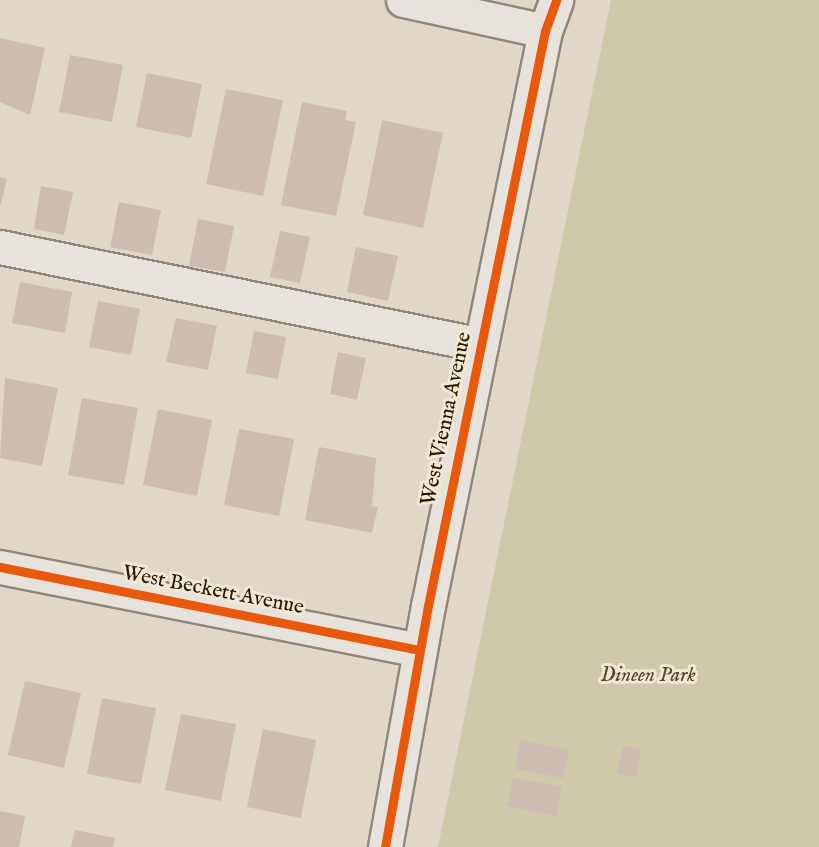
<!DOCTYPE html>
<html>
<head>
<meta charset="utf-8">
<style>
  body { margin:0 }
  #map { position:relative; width:819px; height:847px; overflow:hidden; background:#e0d7c9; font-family:"IM FELL English",serif }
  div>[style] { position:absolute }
  .green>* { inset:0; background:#cec9a8 }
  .building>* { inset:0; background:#ccbcb2 }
  .roads { filter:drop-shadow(2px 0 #8f877d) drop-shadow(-2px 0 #8f877d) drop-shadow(0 2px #8f877d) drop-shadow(0 -2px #8f877d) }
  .minor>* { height:33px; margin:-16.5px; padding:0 16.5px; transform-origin:16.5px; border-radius:16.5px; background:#e7e2db }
  .cycleway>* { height:9px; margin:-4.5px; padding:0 4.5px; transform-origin:4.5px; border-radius:4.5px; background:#e8590c }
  span { translate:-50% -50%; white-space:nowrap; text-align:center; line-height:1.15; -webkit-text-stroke:6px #f1e7d5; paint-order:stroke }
  .street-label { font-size:21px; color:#2a1800 }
  .park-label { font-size:21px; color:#574a2a; font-style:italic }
</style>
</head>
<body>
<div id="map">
  <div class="green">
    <div style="clip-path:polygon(611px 0,819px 0,819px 847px,438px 847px)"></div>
  </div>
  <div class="building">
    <div style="clip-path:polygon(0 38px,45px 48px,30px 115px,0 102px)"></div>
    <div style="clip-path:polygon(70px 55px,123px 65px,112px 122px,59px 112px)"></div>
    <div style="clip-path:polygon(147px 73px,202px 84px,191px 138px,136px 127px)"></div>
    <div style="clip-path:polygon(226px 89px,283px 100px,263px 196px,206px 184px)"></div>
    <div style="clip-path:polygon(302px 102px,347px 111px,345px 120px,356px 122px,336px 216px,281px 205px)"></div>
    <div style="clip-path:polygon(382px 120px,443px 133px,423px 228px,363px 215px)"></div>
    <div style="clip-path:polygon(0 177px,7px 179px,1px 204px,0 204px)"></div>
    <div style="clip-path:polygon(41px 186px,73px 192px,64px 235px,34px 229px)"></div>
    <div style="clip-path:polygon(119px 202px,161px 210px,152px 255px,110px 247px)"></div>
    <div style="clip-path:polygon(198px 219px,234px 226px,225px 272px,189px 266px)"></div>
    <div style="clip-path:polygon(280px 231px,310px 237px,300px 283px,270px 277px)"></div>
    <div style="clip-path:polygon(356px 247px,398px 256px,388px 301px,347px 292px)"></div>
    <div style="clip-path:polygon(20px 282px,72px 292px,65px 333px,12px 323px)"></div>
    <div style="clip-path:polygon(98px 301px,140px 309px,131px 355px,89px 347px)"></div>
    <div style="clip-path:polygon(176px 318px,217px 326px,208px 370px,166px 362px)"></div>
    <div style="clip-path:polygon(254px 331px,286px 337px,278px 379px,246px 373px)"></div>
    <div style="clip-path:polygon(338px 352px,366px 358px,357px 400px,330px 394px)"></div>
    <div style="clip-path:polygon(5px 378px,58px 388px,42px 466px,0 458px)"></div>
    <div style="clip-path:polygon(82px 398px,138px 408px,124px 485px,68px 475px)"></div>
    <div style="clip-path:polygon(158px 409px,212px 420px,197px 496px,143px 485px)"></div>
    <div style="clip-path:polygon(239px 429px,294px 439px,279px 516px,224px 505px)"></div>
    <div style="clip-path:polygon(319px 447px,376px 458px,372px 506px,378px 507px,372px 533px,305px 520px)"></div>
    <div style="clip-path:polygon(25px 681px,81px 693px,64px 768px,8px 755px)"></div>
    <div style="clip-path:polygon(102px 698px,156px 708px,141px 784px,87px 774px)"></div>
    <div style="clip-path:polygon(181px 714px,236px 724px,221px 801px,165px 790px)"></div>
    <div style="clip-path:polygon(263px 729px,316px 740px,301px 818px,247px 807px)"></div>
    <div style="clip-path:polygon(520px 740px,569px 750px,563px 778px,515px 769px)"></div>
    <div style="clip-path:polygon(623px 746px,641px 749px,636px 777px,617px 773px)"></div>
    <div style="clip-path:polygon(513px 778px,562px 787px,556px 816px,507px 806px)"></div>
    <div style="clip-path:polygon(0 811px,25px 816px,19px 847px,0 847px)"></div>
    <div style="clip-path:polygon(75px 830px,115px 838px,113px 847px,71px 847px)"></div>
  </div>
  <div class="roads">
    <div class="minor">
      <div style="left:403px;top:0;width:145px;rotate:12.3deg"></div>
      <div style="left:0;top:247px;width:491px;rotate:11.5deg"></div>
      <div style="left:0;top:567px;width:427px;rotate:11.2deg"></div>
      <div style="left:385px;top:847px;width:245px;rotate:-79.9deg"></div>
      <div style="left:428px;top:606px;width:587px;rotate:-78.5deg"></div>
      <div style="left:545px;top:31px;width:33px;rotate:-70deg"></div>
    </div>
  </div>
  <div class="cycleway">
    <div style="left:0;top:567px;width:427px;rotate:11.2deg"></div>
    <div style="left:385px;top:847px;width:245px;rotate:-79.9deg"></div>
    <div style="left:428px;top:606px;width:587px;rotate:-78.5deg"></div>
    <div style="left:545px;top:31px;width:33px;rotate:-70deg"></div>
  </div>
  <div class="street-label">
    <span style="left:447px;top:419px;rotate:-78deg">West Vienna Avenue</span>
    <span style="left:213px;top:591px;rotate:11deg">West Beckett Avenue</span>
  </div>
  <div class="park-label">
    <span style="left:648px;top:676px">Dineen Park</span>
  </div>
</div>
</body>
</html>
